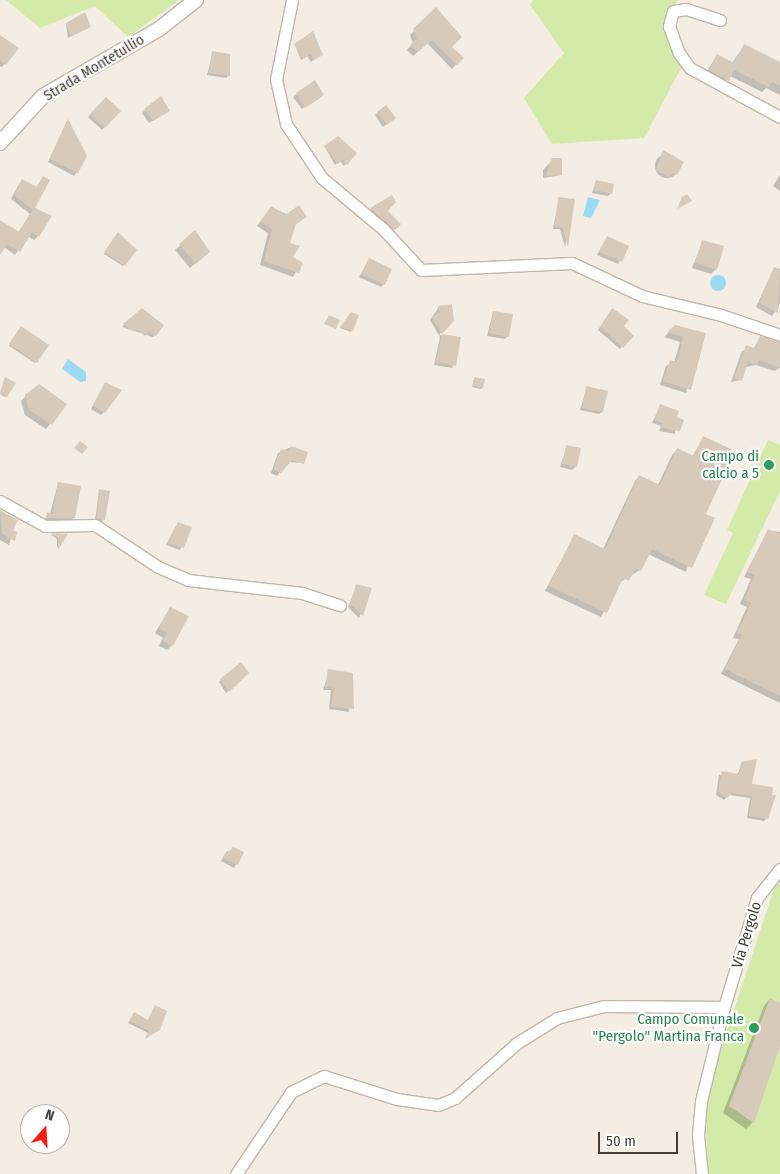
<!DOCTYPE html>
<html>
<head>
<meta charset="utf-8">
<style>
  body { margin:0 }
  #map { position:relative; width:780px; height:1174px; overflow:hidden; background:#f3ede3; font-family:"Fira Sans Condensed",sans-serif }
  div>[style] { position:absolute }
  .green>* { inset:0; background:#d4eaa9 }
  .water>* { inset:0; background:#9bd9f4 }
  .round { border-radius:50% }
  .shadow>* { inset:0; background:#0003 }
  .building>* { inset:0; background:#d8cabb }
  .roads { filter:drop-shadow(1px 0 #c2b6a9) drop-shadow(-1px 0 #c2b6a9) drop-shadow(0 1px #c2b6a9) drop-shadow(0 -1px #c2b6a9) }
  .minor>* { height:11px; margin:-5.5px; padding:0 5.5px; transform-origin:5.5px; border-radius:5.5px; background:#fff }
  .tertiary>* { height:14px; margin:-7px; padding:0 7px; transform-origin:7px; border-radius:7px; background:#fff }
  .dots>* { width:14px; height:14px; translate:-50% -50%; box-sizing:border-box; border:2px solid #fff; border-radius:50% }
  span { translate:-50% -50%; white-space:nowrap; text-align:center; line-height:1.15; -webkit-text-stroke:4.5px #fff; paint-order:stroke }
  .street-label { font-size:15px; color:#453c33 }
  .leisure-label { font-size:15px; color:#27864d }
  .right { translate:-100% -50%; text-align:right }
  .north { position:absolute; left:20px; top:1104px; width:50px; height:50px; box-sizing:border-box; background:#fff; border:1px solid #b5b1ad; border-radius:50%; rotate:19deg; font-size:14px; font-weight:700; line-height:20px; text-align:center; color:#453c33 }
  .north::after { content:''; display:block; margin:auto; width:18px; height:22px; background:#ff1a0e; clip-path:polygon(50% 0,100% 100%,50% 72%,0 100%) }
  .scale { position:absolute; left:598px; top:1132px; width:80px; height:22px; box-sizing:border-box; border:2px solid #453c33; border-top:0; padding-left:6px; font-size:15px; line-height:18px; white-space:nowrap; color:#453c33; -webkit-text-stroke:4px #fff; paint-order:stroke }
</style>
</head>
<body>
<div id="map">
  <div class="green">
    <div style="clip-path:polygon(6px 0,179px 0,128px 37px,95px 6px,40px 28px)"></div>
    <div style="clip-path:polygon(533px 0,678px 0,663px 23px,681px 68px,644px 138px,552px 144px,524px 98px,564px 53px,530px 5px)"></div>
    <div style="clip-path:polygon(768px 440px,780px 445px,780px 491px,726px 604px,704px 595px,733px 533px,727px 530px)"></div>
    <div style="clip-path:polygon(776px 883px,780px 884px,780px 1174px,707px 1174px,706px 1115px,714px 1070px)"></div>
  </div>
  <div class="water">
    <div style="clip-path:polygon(588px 197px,600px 200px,591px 218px,583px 216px)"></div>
    <div class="round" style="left:710px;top:275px;width:16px;height:16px"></div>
    <div style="clip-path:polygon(68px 359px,86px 372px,86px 381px,80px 382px,62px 369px)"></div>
  </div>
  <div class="shadow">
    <div style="clip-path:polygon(436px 9px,450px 47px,462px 58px,452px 69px,427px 43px,413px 56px,407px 50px,413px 43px,410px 35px)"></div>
    <div style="clip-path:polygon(66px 24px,90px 27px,68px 38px)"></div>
    <div style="clip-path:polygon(0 36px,17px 49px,2px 67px,0 66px)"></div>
    <div style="clip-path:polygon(295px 45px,322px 54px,311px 62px,307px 56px,301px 60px)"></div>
    <div style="clip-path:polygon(744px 46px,780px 64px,780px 95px,766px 88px,762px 92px,730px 76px,722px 86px,704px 76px,717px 55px,732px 63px)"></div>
    <div style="clip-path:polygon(213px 52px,229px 75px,226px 78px,207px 75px)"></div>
    <div style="clip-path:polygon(314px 82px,320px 98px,302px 109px,293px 97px)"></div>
    <div style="clip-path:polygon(106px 99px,119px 111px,102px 130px,88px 117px)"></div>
    <div style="clip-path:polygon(145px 110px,165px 113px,149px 123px,142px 113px)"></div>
    <div style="clip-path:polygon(378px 113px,391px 121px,383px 127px,375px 115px)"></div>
    <div style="clip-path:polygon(67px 121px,77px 172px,74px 176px,48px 162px)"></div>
    <div style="clip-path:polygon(325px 147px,355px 153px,344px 166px,340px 161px,335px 165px)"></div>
    <div class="round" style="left:655px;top:154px;width:24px;height:24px"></div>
    <div style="clip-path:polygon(553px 159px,561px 175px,543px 178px,543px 170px)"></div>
    <div style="clip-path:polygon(780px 175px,780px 191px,773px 186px)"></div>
    <div style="clip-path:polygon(43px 177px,33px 208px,38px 236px,34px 240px,28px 236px,15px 255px,4px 247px,0 253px,0 222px,18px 233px,30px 214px,11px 199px,19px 184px,22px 181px,36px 188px)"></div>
    <div style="clip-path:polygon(596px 181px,611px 193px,608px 196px,592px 193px)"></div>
    <div style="clip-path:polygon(392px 196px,386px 211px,399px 224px,391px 232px,368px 211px)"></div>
    <div style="clip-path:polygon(559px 199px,574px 200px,565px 247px,560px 229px,553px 229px)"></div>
    <div style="clip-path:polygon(271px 207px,301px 221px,294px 225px,288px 243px,291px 257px,301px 263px,293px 277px,260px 265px,268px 233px,257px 226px)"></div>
    <div style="clip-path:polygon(195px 232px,204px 256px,190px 268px,175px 250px)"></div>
    <div style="clip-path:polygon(118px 234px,135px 251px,123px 266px,104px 254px)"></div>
    <div style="clip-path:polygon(607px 237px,628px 247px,618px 264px,597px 255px)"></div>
    <div style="clip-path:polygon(703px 241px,716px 269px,711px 274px,692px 268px)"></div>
    <div style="clip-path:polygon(369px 260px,384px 284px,381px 287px,359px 277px)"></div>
    <div style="clip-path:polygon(774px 268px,780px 271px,780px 304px,772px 316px,756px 307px)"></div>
    <div style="clip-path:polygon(439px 307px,452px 320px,439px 335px,460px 338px,452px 368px,434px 365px,440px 337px,430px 320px)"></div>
    <div style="clip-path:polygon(142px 310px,155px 335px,153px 337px,122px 327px)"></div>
    <div style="clip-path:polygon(493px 312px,508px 336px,505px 339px,487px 336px)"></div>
    <div style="clip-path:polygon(610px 312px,632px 336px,620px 349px,598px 330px)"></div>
    <div style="clip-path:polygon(351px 313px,357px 316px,351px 332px,340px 328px)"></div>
    <div style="clip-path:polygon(675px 326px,704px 334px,686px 393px,660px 385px,666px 366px,674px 363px,680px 342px,664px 337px)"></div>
    <div style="clip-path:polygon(20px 329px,36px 362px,35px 363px,9px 346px)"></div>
    <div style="clip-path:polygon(761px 338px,780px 341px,780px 367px,775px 371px,756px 365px,746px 367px,741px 380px,731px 382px,742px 351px,753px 349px)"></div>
    <div style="clip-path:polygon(474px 379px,482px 388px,481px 389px,472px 387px)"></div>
    <div style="clip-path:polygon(4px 380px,6px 396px,5px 397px,0 394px)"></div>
    <div style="clip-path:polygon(105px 383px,104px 412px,101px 415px,91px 409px)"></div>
    <div style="clip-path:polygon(587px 387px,602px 412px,599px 414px,580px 410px)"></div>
    <div style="clip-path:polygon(26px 396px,65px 404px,46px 429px,25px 415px,21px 401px)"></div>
    <div style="clip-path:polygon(661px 405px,675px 417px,675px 434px,659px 431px,661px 426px,652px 423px)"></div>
    <div style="clip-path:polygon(703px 438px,704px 515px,686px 572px,648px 554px,640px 570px,619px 583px,601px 617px,545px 591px,574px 536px,603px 549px,635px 481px,639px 476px,658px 485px,672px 455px,677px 450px,692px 457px)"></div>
    <div style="clip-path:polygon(567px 446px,575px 467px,572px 470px,560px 467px)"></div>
    <div style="clip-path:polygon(291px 447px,303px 463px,288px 462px,277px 476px,271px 473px,278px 453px)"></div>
    <div style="clip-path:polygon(58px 483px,74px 517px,69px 522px,42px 522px,50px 514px)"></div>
    <div style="clip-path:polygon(99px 491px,104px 519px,101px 522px,95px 521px)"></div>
    <div style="clip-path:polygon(0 511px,16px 520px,9px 545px,0 540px)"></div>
    <div style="clip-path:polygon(176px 526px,190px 528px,180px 550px,166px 545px)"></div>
    <div style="clip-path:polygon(768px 530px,780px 532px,780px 703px,721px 674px,739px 639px,733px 638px,747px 607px,740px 604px,751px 579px,744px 577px)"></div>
    <div style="clip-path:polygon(65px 534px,57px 548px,57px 539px,51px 535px)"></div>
    <div style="clip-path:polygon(357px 585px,370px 589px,359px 618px,348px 607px)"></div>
    <div style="clip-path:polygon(170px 608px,172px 645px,167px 650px,159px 646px,163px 638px,155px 633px)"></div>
    <div style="clip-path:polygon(329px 671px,352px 674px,349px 712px,329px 709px,331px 690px,323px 690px)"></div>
    <div style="clip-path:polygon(248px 673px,226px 693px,219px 682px,221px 680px)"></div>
    <div style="clip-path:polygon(742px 764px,767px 818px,764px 821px,747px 818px,750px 798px,729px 795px,724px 800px,716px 795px,719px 775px,737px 775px)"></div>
    <div style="clip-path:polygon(227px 851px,242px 853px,234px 868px,221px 861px)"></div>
    <div style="clip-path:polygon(770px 999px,780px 1004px,780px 1042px,753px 1122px,746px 1129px,723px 1113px,764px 1006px)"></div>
    <div style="clip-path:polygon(155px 1007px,159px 1030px,145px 1039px,148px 1033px,128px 1023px,134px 1014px,147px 1021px)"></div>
  </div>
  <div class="building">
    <div style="clip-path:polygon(436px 7px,462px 37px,452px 47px,464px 58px,457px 65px,432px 40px,418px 52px,410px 45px,417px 38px,413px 29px)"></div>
    <div style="clip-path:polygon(85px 12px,91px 27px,71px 36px,66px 23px)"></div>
    <div style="clip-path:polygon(313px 31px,323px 55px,314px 60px,310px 54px,304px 59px,294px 44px)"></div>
    <div style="clip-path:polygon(0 35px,19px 48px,6px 65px,0 61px)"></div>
    <div style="clip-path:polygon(744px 44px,780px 62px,780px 86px,772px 82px,769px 87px,734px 70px,729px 81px,709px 70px,717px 54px,734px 63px)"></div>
    <div style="clip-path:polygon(212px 51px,230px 54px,230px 76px,209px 73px)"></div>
    <div style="clip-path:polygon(315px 80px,324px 95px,305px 108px,296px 93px)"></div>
    <div style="clip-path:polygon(161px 96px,170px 111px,153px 121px,144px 109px)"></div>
    <div style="clip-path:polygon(106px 97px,121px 111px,105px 128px,90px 114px)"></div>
    <div style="clip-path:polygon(386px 105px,396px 118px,387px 125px,377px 112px)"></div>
    <div style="clip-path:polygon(68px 119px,87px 156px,78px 173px,50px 159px)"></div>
    <div style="clip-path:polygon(338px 136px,357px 153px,347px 165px,343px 160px,338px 164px,324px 146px)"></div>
    <div style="clip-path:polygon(663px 150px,684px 162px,677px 175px,672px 173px,669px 177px,656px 170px)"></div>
    <div style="clip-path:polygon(552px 158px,562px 158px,562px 175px,546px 176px)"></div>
    <div style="clip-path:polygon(43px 176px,50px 180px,35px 208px,52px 216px,39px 237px,32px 232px,20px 252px,7px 244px,0 255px,0 220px,19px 232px,33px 210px,14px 195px,22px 179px,37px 187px)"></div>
    <div style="clip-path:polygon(596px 180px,614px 184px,612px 194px,594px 190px)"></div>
    <div style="clip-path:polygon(687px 194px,692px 201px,677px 209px,682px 197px)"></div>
    <div style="clip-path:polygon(392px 195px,396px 202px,388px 211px,401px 224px,395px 230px,370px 208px)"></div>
    <div style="clip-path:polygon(558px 197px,575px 199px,568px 247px,562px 227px,555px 227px)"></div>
    <div style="clip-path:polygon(299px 205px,307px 217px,296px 224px,290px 243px,300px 246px,293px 257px,303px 263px,299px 273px,264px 261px,272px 229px,261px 222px,271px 206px,285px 215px)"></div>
    <div style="clip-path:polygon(195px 230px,210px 252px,196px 264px,179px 244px)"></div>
    <div style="clip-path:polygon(118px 232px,137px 250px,125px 266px,104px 252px)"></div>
    <div style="clip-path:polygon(607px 236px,629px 246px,622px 262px,599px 252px)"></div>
    <div style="clip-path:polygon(702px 240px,724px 246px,717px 270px,695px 263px)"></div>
    <div style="clip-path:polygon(369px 258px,392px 269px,385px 285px,361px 274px)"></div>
    <div style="clip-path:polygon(774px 267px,780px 269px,778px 313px,759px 303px)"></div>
    <div style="clip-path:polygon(452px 304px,454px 321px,442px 334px,461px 337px,456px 366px,436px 362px,442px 334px,432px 317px,440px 312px,438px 306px)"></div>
    <div style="clip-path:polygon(142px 308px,164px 325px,156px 336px,149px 331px,145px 336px,136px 329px,134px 332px,123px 324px)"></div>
    <div style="clip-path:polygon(612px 308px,629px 320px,624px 326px,634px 336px,623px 348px,600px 327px)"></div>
    <div style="clip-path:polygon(493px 311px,513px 314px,509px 337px,489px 333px)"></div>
    <div style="clip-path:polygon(351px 312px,359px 315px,353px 331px,340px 327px)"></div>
    <div style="clip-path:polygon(329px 315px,340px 320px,336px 329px,324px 324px)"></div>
    <div style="clip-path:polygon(675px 325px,706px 333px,691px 390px,663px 381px,670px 360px,677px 362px,683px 337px,667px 332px)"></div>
    <div style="clip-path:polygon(21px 326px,49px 345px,37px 363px,9px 344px)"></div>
    <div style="clip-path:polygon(760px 336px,780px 342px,780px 368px,759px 360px,757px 365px,748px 362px,742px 381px,734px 378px,746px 345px,754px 348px,752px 352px)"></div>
    <div style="clip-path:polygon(5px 377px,16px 383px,7px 397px,0 393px)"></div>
    <div style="clip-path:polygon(474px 377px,485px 379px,483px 388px,473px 386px)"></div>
    <div style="clip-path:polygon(105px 382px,122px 390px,105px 413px,93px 406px)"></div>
    <div style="clip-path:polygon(39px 384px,67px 404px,52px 425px,29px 410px,25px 395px)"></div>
    <div style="clip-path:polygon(586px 386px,608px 391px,603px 412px,582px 408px)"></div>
    <div style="clip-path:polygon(660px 404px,679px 411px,677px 417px,684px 420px,680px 431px,661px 428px,663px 423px,654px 420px)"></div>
    <div style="clip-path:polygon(703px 436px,735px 451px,706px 514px,715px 518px,692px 568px,652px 549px,641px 571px,635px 568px,629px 581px,623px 578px,607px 613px,549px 586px,574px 534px,605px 549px,639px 475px,660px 485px,677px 448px,694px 456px)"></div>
    <div style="clip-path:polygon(80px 441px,88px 447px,82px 454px,74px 448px)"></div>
    <div style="clip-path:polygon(566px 445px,581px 448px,577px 467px,562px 464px)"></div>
    <div style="clip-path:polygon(291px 446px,308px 452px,304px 464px,292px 460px,281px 473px,273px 470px,281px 449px,289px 451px)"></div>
    <div style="clip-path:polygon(58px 482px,81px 486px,75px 518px,46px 518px,47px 512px,53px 514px)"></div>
    <div style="clip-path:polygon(99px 489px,110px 491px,105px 520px,97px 518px)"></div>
    <div style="clip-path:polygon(0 510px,18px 520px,13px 530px,17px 532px,15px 541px,2px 534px)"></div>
    <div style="clip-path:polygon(178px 522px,192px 527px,184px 548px,168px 543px)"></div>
    <div style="clip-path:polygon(768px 529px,780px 534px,780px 696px,725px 669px,742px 635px,737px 633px,751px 603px,744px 600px,755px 575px,747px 572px)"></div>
    <div style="clip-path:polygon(51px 533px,68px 534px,58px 550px,58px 538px)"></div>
    <div style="clip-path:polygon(356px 584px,372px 588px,363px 616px,350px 604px)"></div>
    <div style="clip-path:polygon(170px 607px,189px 616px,173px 646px,163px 641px,167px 633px,159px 628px)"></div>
    <div style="clip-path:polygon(241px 662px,249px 673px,229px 692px,220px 679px)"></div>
    <div style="clip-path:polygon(328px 669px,353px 673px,354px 709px,331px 707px,334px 688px,325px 687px)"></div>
    <div style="clip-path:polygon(757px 759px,752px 784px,773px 787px,772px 795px,776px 795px,768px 819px,749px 816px,752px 796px,732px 793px,727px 798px,718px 792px,722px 771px,739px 774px,741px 762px)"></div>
    <div style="clip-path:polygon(233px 847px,244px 852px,238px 865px,223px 858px)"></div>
    <div style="clip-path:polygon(770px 998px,780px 1003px,780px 1046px,754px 1123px,729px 1106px)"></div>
    <div style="clip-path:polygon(155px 1005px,167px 1011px,160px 1030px,145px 1038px,149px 1031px,129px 1021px,134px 1012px,148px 1020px)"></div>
  </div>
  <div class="roads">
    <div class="minor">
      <div style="left:292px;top:0;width:81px;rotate:101.4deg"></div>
      <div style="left:276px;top:79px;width:46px;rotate:77.5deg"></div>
      <div style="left:286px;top:124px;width:65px;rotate:56.3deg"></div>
      <div style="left:322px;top:178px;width:80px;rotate:39.9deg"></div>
      <div style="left:383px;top:229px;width:56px;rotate:47.2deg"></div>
      <div style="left:421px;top:270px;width:151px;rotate:-2.7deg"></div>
      <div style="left:572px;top:263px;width:77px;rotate:25.2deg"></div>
      <div style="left:642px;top:296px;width:81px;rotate:13.5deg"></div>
      <div style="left:721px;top:315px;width:62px;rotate:18.7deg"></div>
      <div style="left:720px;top:20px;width:36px;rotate:-162deg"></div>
      <div style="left:686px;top:9px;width:13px;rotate:171deg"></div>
      <div style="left:673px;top:11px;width:16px;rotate:105deg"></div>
      <div style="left:669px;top:26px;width:29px;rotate:70deg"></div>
      <div style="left:679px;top:53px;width:19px;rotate:54deg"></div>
      <div style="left:690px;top:68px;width:102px;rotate:28.6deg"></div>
      <div style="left:0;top:501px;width:51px;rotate:29.1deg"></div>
      <div style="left:45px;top:526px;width:50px;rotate:-1.1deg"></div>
      <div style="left:95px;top:525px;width:76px;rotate:33.7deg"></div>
      <div style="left:158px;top:567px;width:33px;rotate:23deg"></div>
      <div style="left:188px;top:580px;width:115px;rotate:6.5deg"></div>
      <div style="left:302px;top:593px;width:40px;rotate:18deg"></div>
      <div style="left:236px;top:1174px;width:99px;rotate:-56.1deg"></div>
      <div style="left:291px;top:1092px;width:37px;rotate:-26deg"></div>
      <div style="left:324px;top:1076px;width:77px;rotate:17.5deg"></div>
      <div style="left:397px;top:1099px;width:41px;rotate:8.3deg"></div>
      <div style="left:438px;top:1105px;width:18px;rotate:-22deg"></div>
      <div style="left:455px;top:1098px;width:83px;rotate:-41.6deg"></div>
      <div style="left:517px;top:1043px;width:47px;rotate:-32deg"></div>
      <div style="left:557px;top:1018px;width:49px;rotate:-14.3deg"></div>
      <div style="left:604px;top:1006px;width:120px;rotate:0.5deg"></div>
      <div style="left:702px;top:1174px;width:39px;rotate:-96deg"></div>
      <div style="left:698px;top:1135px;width:34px;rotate:-85deg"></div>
      <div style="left:701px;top:1101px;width:97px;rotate:-76.3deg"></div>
      <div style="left:724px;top:1007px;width:114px;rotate:-73.2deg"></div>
      <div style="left:757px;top:898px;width:37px;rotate:-52deg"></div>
    </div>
    <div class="tertiary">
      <div style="left:0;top:143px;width:64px;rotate:-47.5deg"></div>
      <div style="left:43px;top:96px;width:134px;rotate:-30deg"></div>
      <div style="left:159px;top:29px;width:47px;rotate:-38.1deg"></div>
    </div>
  </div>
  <div class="dots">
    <div style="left:769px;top:465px;background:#2e9e5b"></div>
    <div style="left:754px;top:1028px;background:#2e9e5b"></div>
  </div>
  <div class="street-label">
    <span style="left:94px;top:68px;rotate:-31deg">Strada Montetullio</span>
    <span style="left:747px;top:935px;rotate:-73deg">Via Pergolo</span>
  </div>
  <div class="leisure-label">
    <span class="right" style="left:759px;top:465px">Campo di<br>calcio a 5</span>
    <span class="right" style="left:744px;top:1028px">Campo Comunale<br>"Pergolo" Martina Franca</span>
  </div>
  <div class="north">N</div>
  <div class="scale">50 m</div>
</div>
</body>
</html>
